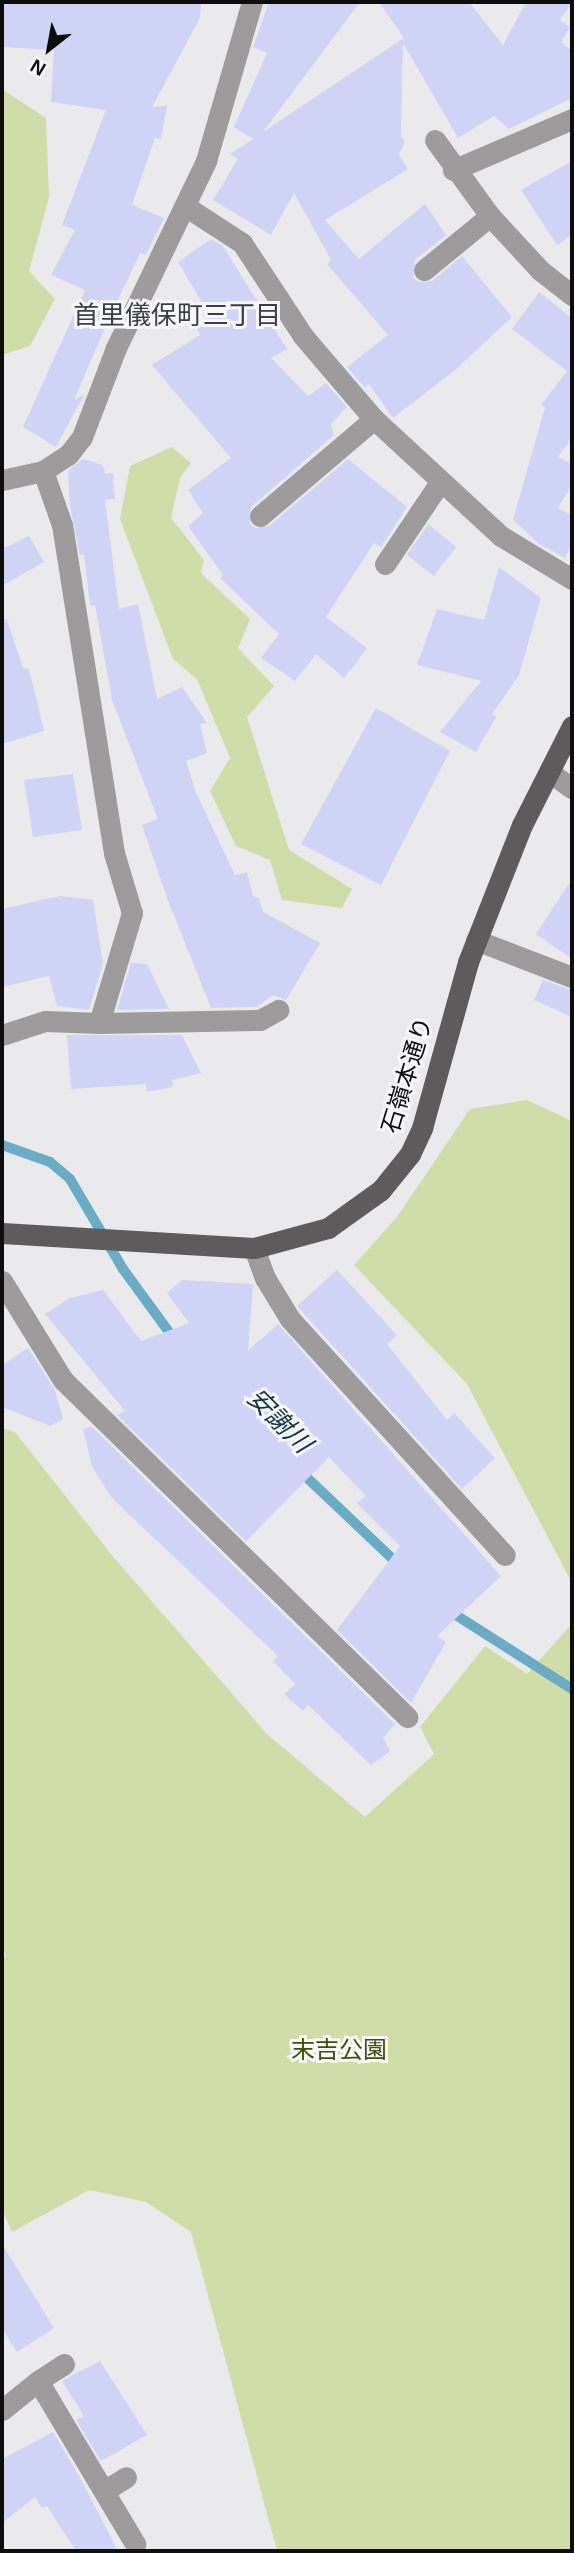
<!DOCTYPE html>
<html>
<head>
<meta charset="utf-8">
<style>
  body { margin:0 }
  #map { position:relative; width:574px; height:2553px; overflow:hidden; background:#eaeaec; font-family:Arial,"Noto Sans JP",sans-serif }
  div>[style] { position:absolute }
  .green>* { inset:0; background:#d1dda8 }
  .stream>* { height:10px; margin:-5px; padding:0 5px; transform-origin:5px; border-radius:5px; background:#6aabc6 }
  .building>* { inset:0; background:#d0d4f6 }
  .minor>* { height:21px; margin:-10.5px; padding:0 10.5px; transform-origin:10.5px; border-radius:10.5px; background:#9d9b9c }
  .major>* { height:21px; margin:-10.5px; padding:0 10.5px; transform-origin:10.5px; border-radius:10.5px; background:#5d5b5b }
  span { translate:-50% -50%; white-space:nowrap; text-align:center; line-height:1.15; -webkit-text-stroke:6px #f7f7f9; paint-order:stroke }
  .street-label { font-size:24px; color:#0d0d0e }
  .park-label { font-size:24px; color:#434d0b }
  .neighbourhood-label { font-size:26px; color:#3d3e3f }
  .water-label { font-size:26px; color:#163642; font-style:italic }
  .frame { position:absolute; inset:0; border:4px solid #0d0d0e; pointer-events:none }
  .north { position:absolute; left:14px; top:14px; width:70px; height:70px; -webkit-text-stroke:5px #f7f7f9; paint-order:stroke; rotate:211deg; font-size:19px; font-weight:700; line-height:28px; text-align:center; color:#0d0d0e }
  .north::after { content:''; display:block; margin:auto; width:24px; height:32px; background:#0d0d0e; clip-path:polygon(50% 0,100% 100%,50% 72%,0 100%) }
</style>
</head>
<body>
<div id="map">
  <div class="green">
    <div style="clip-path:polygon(2px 89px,46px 118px,49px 197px,29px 271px,55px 299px,30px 346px,2px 355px)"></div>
    <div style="clip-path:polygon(172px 447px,191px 463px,180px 478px,171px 518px,204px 560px,201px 573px,250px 619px,238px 648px,274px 686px,247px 717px,289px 850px,352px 889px,342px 908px,282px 900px,270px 860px,236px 846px,210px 791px,230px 758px,197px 679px,173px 659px,120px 519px,130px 466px)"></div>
    <div style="clip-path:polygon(527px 1100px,572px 1121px,572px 1583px,467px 1384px,354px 1265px,397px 1217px,470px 1109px)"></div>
    <div style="clip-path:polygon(2px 1428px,15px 1432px,115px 1559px,267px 1734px,365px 1817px,434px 1754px,420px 1727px,485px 1646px,527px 1674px,572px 1624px,572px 2551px,277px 2551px,191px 2232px,146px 2202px,89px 2190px,12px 2232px,2px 2209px,2px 1958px,6px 1956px,2px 1946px)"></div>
  </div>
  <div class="stream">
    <div style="left:2px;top:1145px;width:51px;rotate:19.5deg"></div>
    <div style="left:50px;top:1162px;width:26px;rotate:40deg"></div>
    <div style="left:70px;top:1179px;width:104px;rotate:59.5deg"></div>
    <div style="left:123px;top:1269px;width:87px;rotate:53.9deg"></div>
    <div style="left:300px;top:1471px;width:137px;rotate:43.5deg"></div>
    <div style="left:448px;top:1610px;width:147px;rotate:32.5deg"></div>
  </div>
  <div class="building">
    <div style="clip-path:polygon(2px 2px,201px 2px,200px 18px,152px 107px,167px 106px,161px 139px,155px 138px,132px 205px,164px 218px,146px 255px,140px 253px,110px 317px,103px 309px,108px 321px,74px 400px,84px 395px,56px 447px,23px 427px,85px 290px,51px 275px,75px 230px,62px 225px,106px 110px,51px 102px,54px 50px,2px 47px)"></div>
    <div style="clip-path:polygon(269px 2px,360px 2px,263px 132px,404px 38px,379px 2px,469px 2px,503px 45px,526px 2px,572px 2px,560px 20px,570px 27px,561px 42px,572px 51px,572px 98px,509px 129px,494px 116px,458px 138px,403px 43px,401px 136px,405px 141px,399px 155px,408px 169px,325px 220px,359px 259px,425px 204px,446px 235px,415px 260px,413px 278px,420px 282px,432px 281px,462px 256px,512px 317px,454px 371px,393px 418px,369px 384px,365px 388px,347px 367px,388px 335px,327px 264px,331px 260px,294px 193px,271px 235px,213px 200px,238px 159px,230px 154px,253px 139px,234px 127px,267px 53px,253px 47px)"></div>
    <div style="clip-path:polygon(572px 161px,572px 235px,557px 245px,521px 190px)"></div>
    <div style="clip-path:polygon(211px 239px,223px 246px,287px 349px,271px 358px,308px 396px,326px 383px,347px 407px,331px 424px,334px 435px,251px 507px,250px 524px,256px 528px,269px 526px,348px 459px,407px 507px,381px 547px,374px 543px,326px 617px,367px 648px,344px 678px,316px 654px,295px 681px,261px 658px,279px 634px,220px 578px,223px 575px,188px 526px,203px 513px,188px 490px,231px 458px,152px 365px,200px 335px,194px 324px,210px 316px,178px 262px)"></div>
    <div style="clip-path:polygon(539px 292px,572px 318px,572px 438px,558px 457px,572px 464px,572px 485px,558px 508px,572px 516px,572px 544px,565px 558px,539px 544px,513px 520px,545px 407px,541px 405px,567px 371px,512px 329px)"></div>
    <div style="clip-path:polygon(83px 459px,103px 465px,105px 474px,113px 473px,115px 499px,105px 500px,119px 609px,138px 604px,157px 699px,182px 687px,207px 723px,200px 724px,207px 753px,186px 761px,196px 793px,235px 875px,247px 872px,253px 896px,259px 898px,263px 912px,320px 943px,286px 1000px,273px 995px,256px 1007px,211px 1008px,167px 898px,142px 825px,158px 819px,112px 700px,95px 605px,90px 606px,84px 555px,80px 555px,70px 507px,68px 471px)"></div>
    <div style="clip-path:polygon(428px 524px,456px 547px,434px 576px,407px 555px)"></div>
    <div style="clip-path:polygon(29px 536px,44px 562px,2px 586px,2px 549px)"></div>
    <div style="clip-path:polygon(499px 567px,541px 598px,519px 675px,492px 714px,496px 717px,476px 752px,440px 732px,481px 681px,417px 665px,437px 609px,484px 620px)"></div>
    <div style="clip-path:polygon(7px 619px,23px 668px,29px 669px,44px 731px,2px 744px,2px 620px)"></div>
    <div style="clip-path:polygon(376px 708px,450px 751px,381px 885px,301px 844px)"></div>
    <div style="clip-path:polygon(73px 774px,82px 830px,33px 837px,24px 780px)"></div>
    <div style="clip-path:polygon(572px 879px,572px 959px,536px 934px)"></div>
    <div style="clip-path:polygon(60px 896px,93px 900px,103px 964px,89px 1010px,57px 1006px,49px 976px,2px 987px,2px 909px)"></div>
    <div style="clip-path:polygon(131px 963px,147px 964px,169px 1009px,117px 1010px)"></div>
    <div style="clip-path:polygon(543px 980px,572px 990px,572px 1017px,534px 1000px)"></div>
    <div style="clip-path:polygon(67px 1035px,182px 1035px,201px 1073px,172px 1080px,173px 1087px,147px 1092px,146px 1084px,71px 1089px)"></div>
    <div style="clip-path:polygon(337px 1270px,397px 1335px,387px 1344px,447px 1420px,454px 1413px,495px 1458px,462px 1489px,297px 1306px)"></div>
    <div style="clip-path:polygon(182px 1280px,253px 1284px,248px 1351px,278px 1324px,501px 1576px,437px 1636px,446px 1642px,411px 1703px,337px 1630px,400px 1546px,357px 1503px,366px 1496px,329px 1457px,246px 1541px,117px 1415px,125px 1411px,45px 1314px,70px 1298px,103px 1290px,141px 1341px,189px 1323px,167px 1293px)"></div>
    <div style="clip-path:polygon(28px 1348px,55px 1390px,63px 1419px,50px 1426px,2px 1407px,2px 1365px)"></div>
    <div style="clip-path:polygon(91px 1426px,395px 1724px,383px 1738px,390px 1751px,371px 1765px,308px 1705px,303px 1711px,284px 1694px,295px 1684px,273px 1661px,278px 1656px,112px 1498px,92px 1467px,83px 1429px)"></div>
    <div style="clip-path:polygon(2px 2244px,54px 2328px,17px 2352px,2px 2328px)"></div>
    <div style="clip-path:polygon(100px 2361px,147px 2435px,101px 2461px,76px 2420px,84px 2416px,62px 2381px)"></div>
    <div style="clip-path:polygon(53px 2432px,78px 2474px,118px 2551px,76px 2551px,47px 2506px,42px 2508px,35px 2497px,2px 2523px,2px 2459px)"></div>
  </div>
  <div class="minor">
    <div style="left:435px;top:140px;width:94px;rotate:54.1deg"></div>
    <div style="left:490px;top:216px;width:75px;rotate:47.2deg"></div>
    <div style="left:541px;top:271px;width:39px;rotate:38deg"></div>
    <div style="left:453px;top:170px;width:129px;rotate:-23.2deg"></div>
    <div style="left:185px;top:206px;width:68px;rotate:33deg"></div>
    <div style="left:242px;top:243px;width:111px;rotate:56.7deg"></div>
    <div style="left:303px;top:336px;width:109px;rotate:49.5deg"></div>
    <div style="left:374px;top:419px;width:173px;rotate:42.7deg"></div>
    <div style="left:501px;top:536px;width:83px;rotate:31.2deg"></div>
    <div style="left:424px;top:270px;width:85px;rotate:-39.3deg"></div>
    <div style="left:2px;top:480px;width:42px;rotate:-12.4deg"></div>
    <div style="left:43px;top:471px;width:30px;rotate:-33deg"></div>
    <div style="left:68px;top:455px;width:23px;rotate:-52deg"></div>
    <div style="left:82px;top:437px;width:95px;rotate:-69.1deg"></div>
    <div style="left:116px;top:348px;width:208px;rotate:-64.3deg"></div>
    <div style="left:206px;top:161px;width:166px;rotate:-73.9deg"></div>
    <div style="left:260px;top:516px;width:150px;rotate:-40.4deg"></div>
    <div style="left:385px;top:564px;width:99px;rotate:-56.1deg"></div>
    <div style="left:549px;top:772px;width:28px;rotate:35deg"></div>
    <div style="left:476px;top:940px;width:103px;rotate:21.1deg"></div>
    <div style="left:99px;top:1023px;width:161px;rotate:-1.1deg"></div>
    <div style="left:260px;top:1020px;width:21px;rotate:-29deg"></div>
    <div style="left:2px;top:1035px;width:45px;rotate:-18deg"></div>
    <div style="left:45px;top:1021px;width:54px;rotate:2.1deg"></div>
    <div style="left:99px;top:1023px;width:115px;rotate:-73.3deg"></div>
    <div style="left:132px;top:913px;width:63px;rotate:-106.7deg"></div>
    <div style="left:114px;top:853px;width:332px;rotate:-99deg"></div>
    <div style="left:62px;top:525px;width:57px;rotate:-109.4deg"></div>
    <div style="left:254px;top:1248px;width:32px;rotate:70deg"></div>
    <div style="left:265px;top:1278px;width:48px;rotate:58.6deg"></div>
    <div style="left:290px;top:1319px;width:319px;rotate:47.7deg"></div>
    <div style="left:2px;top:1281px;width:116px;rotate:58.4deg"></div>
    <div style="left:63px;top:1380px;width:482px;rotate:44.4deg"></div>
    <div style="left:38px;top:2381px;width:31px;rotate:-33deg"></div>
    <div style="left:2px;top:2410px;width:46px;rotate:-38.9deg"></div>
    <div style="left:38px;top:2381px;width:190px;rotate:59.2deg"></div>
    <div style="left:104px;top:2491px;width:26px;rotate:-32deg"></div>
  </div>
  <div class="major">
    <div style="left:2px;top:1233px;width:252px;rotate:3.4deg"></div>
    <div style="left:254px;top:1248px;width:77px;rotate:-15.1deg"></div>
    <div style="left:328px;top:1228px;width:65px;rotate:-35.6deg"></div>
    <div style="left:381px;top:1190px;width:46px;rotate:-51.1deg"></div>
    <div style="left:410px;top:1154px;width:29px;rotate:-65deg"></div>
    <div style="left:422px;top:1128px;width:172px;rotate:-74.5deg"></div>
    <div style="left:468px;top:962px;width:147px;rotate:-68.5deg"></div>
    <div style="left:522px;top:825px;width:111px;rotate:-63.2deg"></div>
  </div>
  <div class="street-label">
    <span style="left:407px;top:1075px;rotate:-73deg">石嶺本通り</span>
  </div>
  <div class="park-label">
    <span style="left:339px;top:2050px">末吉公園</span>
  </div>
  <div class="neighbourhood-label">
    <span style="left:177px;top:316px">首里儀保町三丁目</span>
  </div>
  <div class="water-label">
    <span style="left:279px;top:1421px;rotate:45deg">安謝川</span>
  </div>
  <div class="frame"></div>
  <div class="north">N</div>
</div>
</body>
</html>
